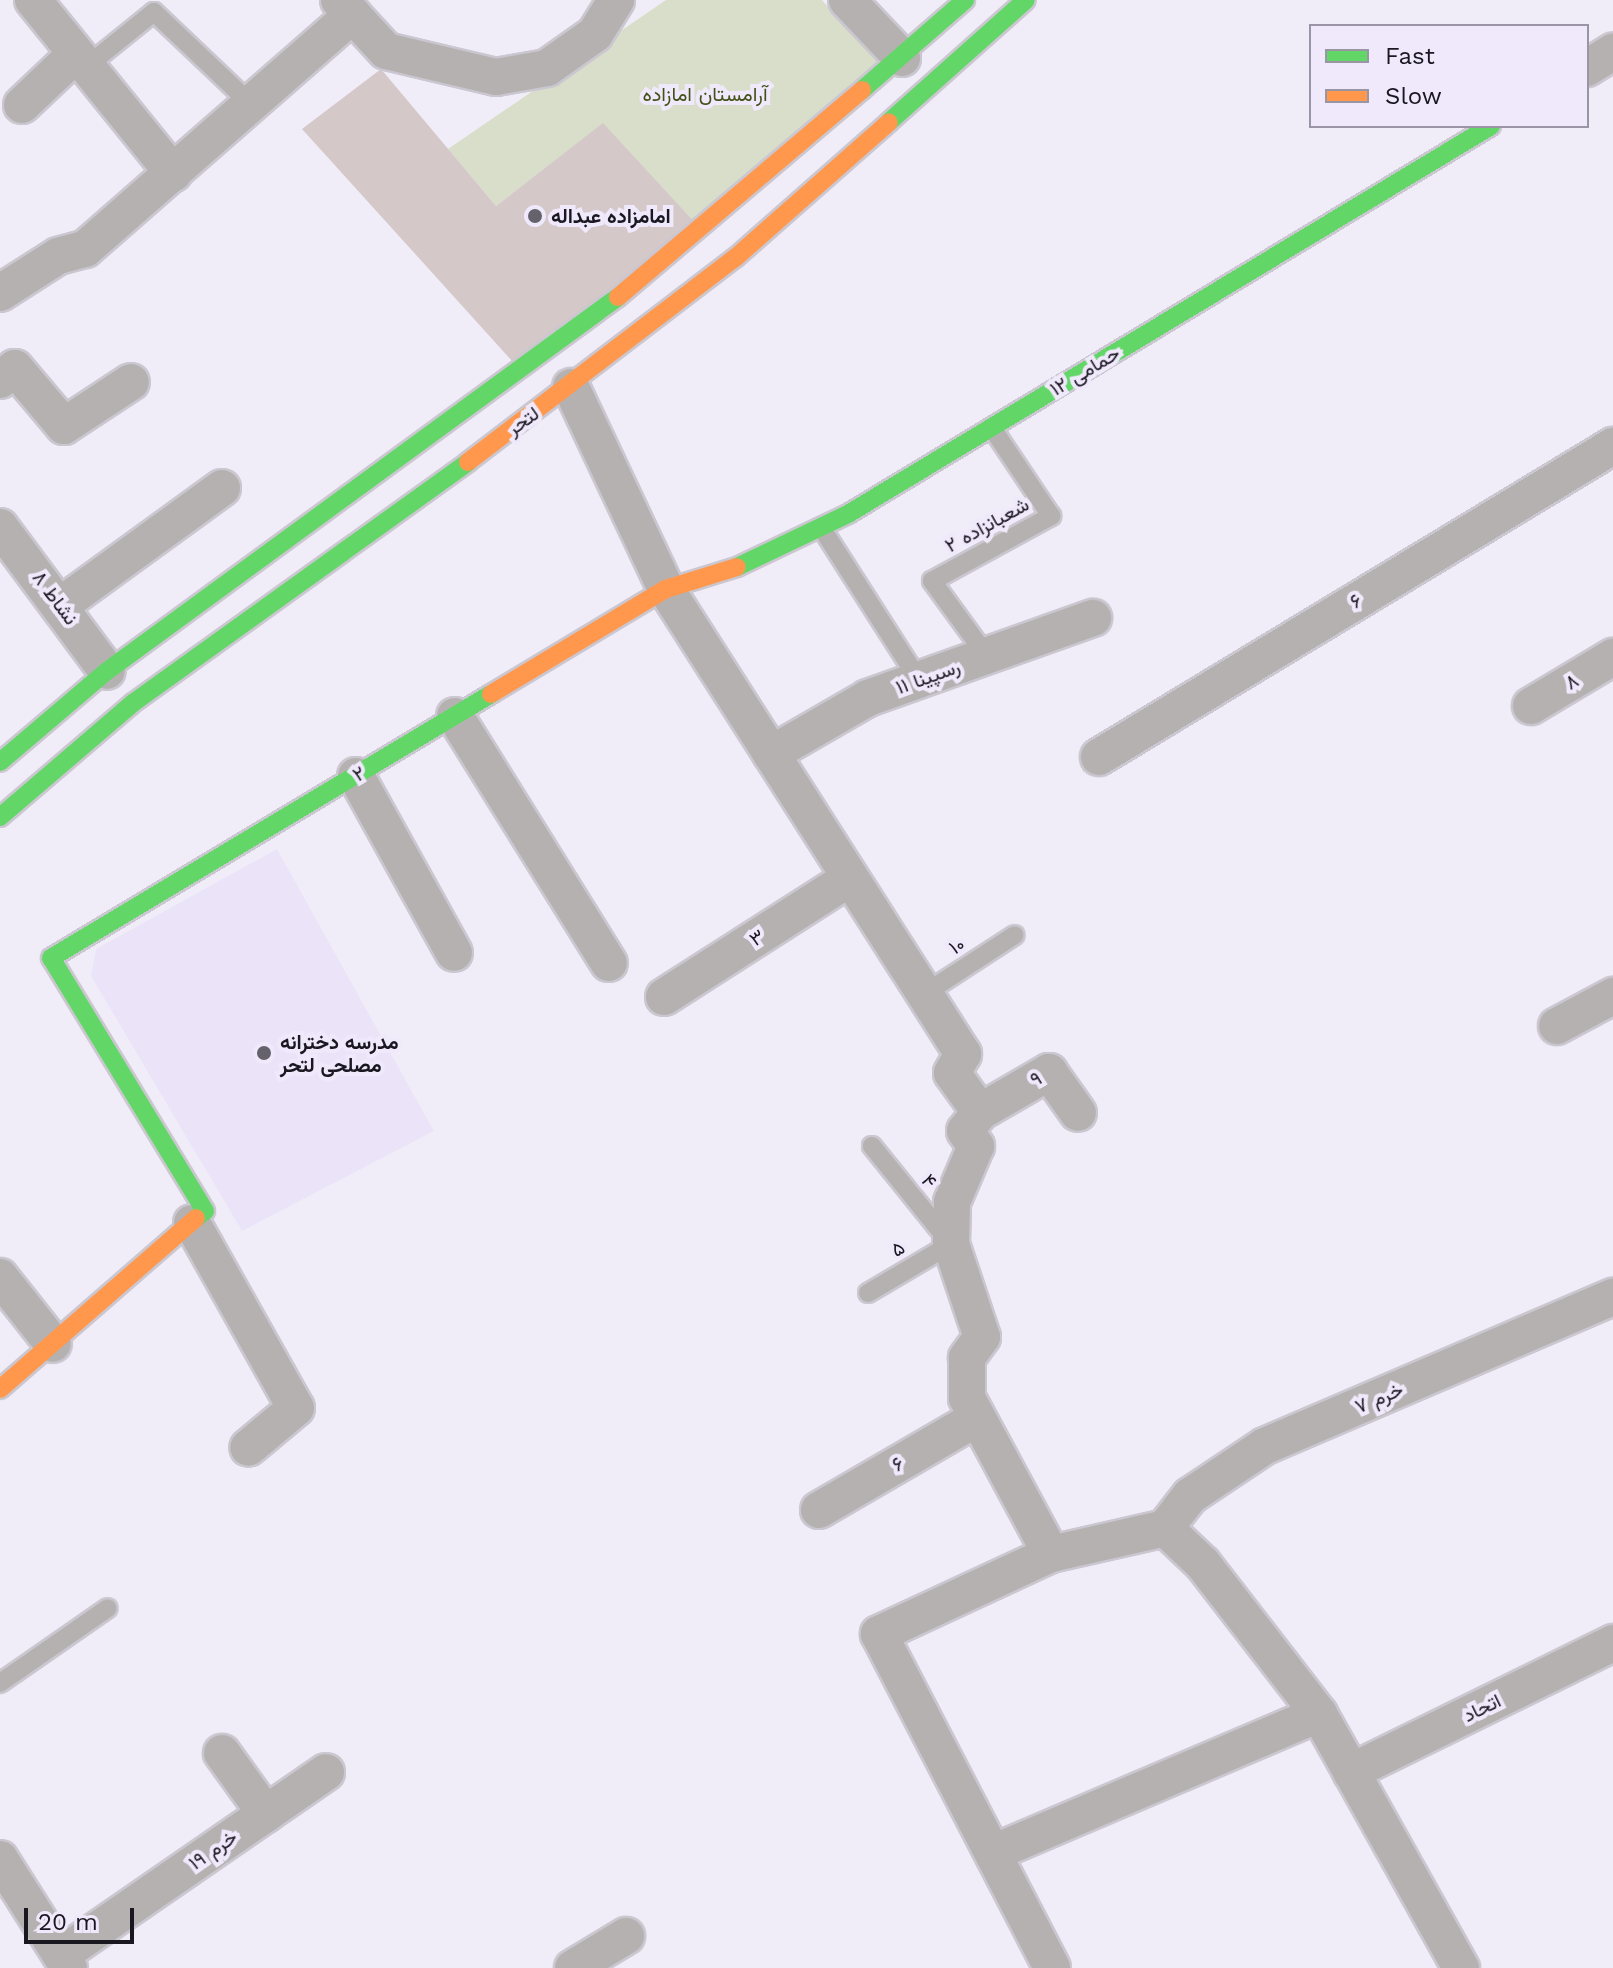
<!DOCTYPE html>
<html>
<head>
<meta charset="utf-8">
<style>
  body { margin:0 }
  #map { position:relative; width:1613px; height:1968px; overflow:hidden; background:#f1edf8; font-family:"Work Sans",Vazirmatn,sans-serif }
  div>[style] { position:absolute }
  .built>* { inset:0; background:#ebe4f9 }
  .green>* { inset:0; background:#d8dec9 }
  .building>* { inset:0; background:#d4c8c9 }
  .roads { filter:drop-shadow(2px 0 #cbc7d0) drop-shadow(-2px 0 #cbc7d0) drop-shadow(0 2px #cbc7d0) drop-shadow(0 -2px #cbc7d0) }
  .lane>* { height:18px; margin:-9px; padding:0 9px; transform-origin:9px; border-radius:9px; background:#b5b1b1 }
  .street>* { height:36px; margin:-18px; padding:0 18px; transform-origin:18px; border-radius:18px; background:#b5b1b1 }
  .fast>* { height:18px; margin:-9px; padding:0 9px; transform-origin:9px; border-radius:9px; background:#63d668 }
  .slow>* { height:18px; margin:-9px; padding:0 9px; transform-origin:9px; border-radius:9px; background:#ff974d }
  .dots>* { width:22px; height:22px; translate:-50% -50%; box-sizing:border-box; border:4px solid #f0e9fc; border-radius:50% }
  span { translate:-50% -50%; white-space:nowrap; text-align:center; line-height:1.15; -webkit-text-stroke:8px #f0e9fc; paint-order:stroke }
  .park-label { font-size:20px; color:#445116 }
  .poi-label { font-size:20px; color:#1a1721; font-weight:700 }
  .left { translate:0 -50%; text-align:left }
  .street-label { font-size:20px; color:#1a1721 }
  .legend { position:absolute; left:1309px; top:24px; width:280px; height:104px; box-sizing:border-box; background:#f0e9fc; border:2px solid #9a95a4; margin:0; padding:10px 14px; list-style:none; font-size:24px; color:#1a1721 }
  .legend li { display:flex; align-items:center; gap:16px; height:40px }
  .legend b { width:40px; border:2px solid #9a95a4 }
  .scale { position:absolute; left:24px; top:1908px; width:110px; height:36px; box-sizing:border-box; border:4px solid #1a1721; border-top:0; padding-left:10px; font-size:24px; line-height:28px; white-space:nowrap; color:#1a1721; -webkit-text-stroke:6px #f0e9fc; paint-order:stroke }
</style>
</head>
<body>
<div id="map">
  <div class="built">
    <div style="clip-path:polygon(277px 849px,434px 1131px,242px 1231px,91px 976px,96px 949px)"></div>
  </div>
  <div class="green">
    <div style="clip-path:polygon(666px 0,822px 0,879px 64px,699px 227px,603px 124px,496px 206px,448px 149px)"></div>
  </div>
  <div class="building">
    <div style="clip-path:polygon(381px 69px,496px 206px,603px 123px,699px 227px,523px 373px,302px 129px)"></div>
  </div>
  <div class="roads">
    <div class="lane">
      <div style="left:87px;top:66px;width:86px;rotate:-38.9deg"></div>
      <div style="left:154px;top:12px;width:135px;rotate:43.5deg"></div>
      <div style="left:821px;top:527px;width:184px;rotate:57.4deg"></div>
      <div style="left:986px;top:655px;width:92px;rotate:-126.1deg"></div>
      <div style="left:932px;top:581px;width:136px;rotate:-28.6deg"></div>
      <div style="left:1051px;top:516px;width:106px;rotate:-123.8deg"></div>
      <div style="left:924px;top:994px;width:108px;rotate:-33deg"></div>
      <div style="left:868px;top:1293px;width:96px;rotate:-30.6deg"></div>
      <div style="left:951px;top:1244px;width:126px;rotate:-128.9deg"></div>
      <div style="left:0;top:1683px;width:131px;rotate:-34.8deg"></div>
    </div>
    <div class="street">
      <div style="left:33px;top:0;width:223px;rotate:51deg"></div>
      <div style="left:339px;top:0;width:69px;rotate:47.3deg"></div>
      <div style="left:386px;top:51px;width:113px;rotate:13.3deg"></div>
      <div style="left:496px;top:77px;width:52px;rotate:-10deg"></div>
      <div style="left:547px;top:68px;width:59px;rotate:-35.3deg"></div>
      <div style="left:595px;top:34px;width:40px;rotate:-58deg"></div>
      <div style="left:847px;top:0;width:80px;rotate:46.5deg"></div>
      <div style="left:1587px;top:68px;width:31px;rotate:-32deg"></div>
      <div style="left:22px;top:105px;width:74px;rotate:-43.4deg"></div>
      <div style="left:0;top:293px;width:69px;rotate:-32.5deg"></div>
      <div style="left:58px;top:256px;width:28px;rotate:-15deg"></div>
      <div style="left:85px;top:249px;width:356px;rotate:-41.2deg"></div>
      <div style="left:0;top:380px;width:19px;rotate:-39deg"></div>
      <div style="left:15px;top:368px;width:76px;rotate:49.8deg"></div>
      <div style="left:64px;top:426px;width:80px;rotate:-33.3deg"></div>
      <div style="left:571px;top:387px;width:223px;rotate:64.8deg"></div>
      <div style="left:666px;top:589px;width:552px;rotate:57.43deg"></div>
      <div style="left:963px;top:1054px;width:22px;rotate:120deg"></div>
      <div style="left:952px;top:1073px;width:48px;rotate:54.3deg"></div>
      <div style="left:980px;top:1112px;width:24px;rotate:128deg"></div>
      <div style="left:965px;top:1131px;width:19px;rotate:54deg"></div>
      <div style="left:976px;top:1146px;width:61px;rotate:113.2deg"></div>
      <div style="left:952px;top:1202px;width:42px;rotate:91.4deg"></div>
      <div style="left:951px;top:1244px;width:98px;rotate:71.6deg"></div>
      <div style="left:982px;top:1337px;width:26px;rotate:126deg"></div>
      <div style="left:967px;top:1358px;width:40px;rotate:90deg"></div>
      <div style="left:967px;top:1398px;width:177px;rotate:61.7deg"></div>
      <div style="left:1051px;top:1554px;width:117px;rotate:-12.8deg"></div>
      <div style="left:1165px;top:1528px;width:52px;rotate:43.5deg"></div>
      <div style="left:1203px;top:1564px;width:190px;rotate:52.3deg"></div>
      <div style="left:1319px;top:1714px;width:291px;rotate:60.8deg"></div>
      <div style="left:0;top:527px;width:179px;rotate:53.4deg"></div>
      <div style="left:61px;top:605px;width:199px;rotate:-36deg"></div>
      <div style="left:1531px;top:706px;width:96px;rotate:-30.9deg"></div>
      <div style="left:455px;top:716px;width:291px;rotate:58.1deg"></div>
      <div style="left:771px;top:754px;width:112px;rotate:-30deg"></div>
      <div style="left:868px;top:698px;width:239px;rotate:-19.6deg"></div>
      <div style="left:1099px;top:757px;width:601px;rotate:-31.18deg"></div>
      <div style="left:356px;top:776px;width:202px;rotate:61deg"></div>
      <div style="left:664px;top:997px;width:221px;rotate:-32.6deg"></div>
      <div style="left:1557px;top:1026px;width:64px;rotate:-28.2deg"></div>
      <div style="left:980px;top:1112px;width:80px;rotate:-30.1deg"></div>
      <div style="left:1049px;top:1072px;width:50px;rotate:54.7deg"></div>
      <div style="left:192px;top:1223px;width:212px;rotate:60.7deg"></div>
      <div style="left:296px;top:1408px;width:62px;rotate:140.2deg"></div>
      <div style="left:0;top:1277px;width:85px;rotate:51.7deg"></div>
      <div style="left:819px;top:1510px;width:183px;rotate:-30.2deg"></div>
      <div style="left:1165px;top:1528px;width:41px;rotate:-52deg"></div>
      <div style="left:1190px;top:1496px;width:90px;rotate:-33.7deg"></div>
      <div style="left:1265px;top:1446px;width:379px;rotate:-23.2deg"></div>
      <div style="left:1051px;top:1554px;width:190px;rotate:155.1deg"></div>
      <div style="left:879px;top:1634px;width:376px;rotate:62.6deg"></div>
      <div style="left:222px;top:1753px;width:75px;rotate:54.2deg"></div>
      <div style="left:1351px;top:1772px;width:292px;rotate:-26.2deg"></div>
      <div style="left:993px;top:1853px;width:354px;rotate:-23.1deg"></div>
      <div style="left:0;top:1859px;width:129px;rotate:57.7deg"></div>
      <div style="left:61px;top:1955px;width:322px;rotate:-34.6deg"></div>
      <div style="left:573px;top:1968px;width:62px;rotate:-31.1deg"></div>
    </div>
    <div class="fast">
      <div style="left:862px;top:90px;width:137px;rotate:-41.1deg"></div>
      <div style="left:889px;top:122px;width:183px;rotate:-41.7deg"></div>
      <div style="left:737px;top:567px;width:123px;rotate:-25.5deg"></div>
      <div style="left:848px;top:514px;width:751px;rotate:-31.11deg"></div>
      <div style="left:0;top:762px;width:140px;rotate:-40.4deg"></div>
      <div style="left:107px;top:671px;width:633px;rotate:-36.2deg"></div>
      <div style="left:0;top:817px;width:175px;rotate:-40.6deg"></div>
      <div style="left:133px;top:703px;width:413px;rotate:-35.7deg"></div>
      <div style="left:196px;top:1218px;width:11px;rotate:-38deg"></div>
      <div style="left:205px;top:1211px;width:296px;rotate:-121.3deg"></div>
      <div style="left:51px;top:958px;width:513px;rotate:-30.96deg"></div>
    </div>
    <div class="slow">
      <div style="left:618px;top:297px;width:320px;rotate:-40.3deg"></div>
      <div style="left:468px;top:462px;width:336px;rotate:-37.4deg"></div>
      <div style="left:735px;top:258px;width:205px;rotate:-41.4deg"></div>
      <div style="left:491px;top:694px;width:204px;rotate:-31deg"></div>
      <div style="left:666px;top:589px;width:74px;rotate:-17.2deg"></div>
      <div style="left:0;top:1389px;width:260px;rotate:-41.1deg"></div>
    </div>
  </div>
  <div class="dots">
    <div style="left:535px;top:216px;background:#65626c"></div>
    <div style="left:264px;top:1053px;background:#65626c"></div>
  </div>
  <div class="park-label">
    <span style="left:705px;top:94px">آرامستان امازاده</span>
  </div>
  <div class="poi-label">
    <span class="left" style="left:551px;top:216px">امامزاده عبداله</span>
    <span class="left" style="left:280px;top:1054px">مدرسه دخترانه<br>مصلحی لتحر</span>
  </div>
  <div class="street-label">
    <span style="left:1085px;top:371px;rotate:-31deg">حمامی ۱۲</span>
    <span style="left:523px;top:421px;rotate:-35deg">لتحر</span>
    <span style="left:987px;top:525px;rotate:-29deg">شعبانزاده ۲</span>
    <span style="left:55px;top:598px;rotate:53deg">نشاط ۸</span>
    <span style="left:1356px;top:601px;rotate:-31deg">۶</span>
    <span style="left:928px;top:677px;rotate:-20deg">رسپینا ۱۱</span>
    <span style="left:1572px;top:682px;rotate:-31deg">۸</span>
    <span style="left:359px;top:774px;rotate:-31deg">۲</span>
    <span style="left:757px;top:938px;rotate:-33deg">۳</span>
    <span style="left:957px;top:946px;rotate:-33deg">۱۰</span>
    <span style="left:1036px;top:1079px;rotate:-30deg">۹</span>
    <span style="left:929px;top:1181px;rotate:51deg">۴</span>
    <span style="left:898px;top:1249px;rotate:-31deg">۵</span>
    <span style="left:1379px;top:1398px;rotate:-23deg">خرم ۷</span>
    <span style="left:898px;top:1464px;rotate:-30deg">۶</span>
    <span style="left:1482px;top:1708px;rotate:-26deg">اتحاد</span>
    <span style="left:213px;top:1850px;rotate:-35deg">خرم ۱۹</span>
  </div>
  <ul class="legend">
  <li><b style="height:10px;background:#63d668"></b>Fast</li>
  <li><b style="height:10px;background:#ff974d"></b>Slow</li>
  </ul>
  <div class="scale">20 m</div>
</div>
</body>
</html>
